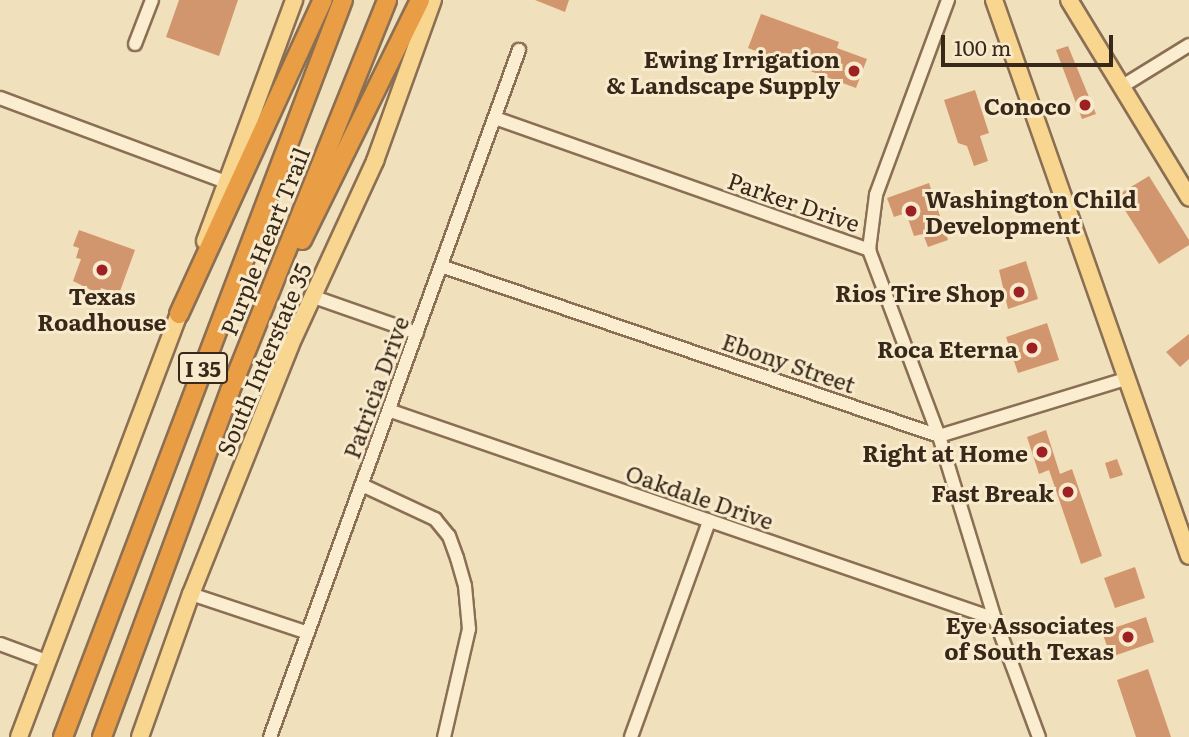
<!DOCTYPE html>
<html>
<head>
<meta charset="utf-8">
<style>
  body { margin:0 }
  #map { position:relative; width:1189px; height:737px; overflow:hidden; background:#f1e0bc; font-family:Literata,serif }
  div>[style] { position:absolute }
  .building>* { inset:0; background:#d2966e }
  .roads { filter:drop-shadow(2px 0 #8a6f54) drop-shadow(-2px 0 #8a6f54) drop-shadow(0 2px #8a6f54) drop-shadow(0 -2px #8a6f54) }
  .minor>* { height:12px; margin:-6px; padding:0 6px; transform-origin:6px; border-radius:6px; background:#fbedcf }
  .major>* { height:16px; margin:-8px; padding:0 8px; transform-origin:8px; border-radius:8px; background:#f8d68f }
  .highway>* { height:18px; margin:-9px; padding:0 9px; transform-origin:9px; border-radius:9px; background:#e99d44 }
  .dots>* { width:19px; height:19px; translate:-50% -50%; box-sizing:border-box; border:4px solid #f8eacc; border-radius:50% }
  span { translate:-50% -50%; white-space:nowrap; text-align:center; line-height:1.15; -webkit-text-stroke:6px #f8eacc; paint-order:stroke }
  .shield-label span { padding:2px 5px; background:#f8eacc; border:2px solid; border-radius:5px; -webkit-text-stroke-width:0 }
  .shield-label { font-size:21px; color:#37281a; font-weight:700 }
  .poi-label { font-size:23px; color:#37281a; font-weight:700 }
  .right { translate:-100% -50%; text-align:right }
  .left { translate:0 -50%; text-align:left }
  .street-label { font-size:23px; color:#37281a }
  .scale { position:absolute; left:941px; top:35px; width:172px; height:32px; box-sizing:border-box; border:4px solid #37281a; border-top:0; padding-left:9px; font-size:21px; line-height:24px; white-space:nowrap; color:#37281a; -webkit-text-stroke:5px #f8eacc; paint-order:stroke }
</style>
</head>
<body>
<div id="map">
  <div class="building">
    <div style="clip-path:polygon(179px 0,238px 0,219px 56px,166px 37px)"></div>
    <div style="clip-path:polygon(535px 0,569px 0,565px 12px)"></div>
    <div style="clip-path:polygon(761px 14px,839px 42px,837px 48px,867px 59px,856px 88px,748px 48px)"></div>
    <div style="clip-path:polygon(1068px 46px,1096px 114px,1082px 119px,1056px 50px)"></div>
    <div style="clip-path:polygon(975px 90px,989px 133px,980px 136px,988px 161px,974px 166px,967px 146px,958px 143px,944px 100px)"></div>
    <div style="clip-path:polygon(1149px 176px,1189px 240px,1189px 245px,1159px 264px,1116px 196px)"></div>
    <div style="clip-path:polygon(929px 183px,948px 240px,928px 247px,923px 234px,914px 236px,906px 213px,894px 217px,887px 198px)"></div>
    <div style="clip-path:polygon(79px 230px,135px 250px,119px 294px,101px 288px,99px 294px,73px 281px,81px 259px,76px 258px,79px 248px,73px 246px)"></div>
    <div style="clip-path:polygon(1026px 261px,1038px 299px,1008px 309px,999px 270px)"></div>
    <div style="clip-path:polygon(1047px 323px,1059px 360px,1018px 373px,1006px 337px)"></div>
    <div style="clip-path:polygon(1189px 334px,1189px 359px,1180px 367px,1166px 352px)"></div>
    <div style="clip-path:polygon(1046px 430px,1060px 474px,1072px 469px,1102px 556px,1081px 564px,1049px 470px,1039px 474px,1027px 437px)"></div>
    <div style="clip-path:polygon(1117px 459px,1123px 475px,1110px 479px,1105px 463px)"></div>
    <div style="clip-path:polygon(1135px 567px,1145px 598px,1115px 608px,1104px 578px)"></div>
    <div style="clip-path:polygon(1146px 617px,1154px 642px,1111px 657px,1102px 632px)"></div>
    <div style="clip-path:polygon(1148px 669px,1171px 737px,1136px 737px,1117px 680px)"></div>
  </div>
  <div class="roads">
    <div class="minor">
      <div style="left:948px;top:0;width:208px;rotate:110.3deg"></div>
      <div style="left:876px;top:195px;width:55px;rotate:97.3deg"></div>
      <div style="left:869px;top:250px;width:199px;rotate:69.4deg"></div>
      <div style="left:939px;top:436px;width:191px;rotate:73deg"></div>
      <div style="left:995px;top:619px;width:126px;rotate:69.6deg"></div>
      <div style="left:135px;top:44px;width:47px;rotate:-68.9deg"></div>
      <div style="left:1121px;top:87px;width:80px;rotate:-31.7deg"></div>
      <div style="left:0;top:98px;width:241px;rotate:20.4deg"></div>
      <div style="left:495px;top:118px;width:397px;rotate:19.4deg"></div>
      <div style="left:441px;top:266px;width:526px;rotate:18.85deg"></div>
      <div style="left:939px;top:436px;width:195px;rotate:-17deg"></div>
      <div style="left:314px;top:297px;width:109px;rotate:19.3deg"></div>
      <div style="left:391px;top:411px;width:639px;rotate:19deg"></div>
      <div style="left:362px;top:485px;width:81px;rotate:25deg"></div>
      <div style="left:435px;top:519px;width:22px;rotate:51deg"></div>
      <div style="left:449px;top:536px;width:23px;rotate:70deg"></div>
      <div style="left:457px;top:558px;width:29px;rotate:74deg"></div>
      <div style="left:465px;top:586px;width:43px;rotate:84.7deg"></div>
      <div style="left:469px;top:629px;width:111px;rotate:103deg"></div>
      <div style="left:191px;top:594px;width:123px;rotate:18.4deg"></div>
      <div style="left:0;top:644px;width:49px;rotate:20.3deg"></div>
      <div style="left:270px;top:737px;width:731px;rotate:-70.08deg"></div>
      <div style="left:631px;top:737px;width:230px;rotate:-70.1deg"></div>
    </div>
    <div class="major">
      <div style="left:994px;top:0;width:589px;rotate:70.67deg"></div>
      <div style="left:1069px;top:0;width:231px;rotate:58.7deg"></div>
      <div style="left:205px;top:241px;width:257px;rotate:-69.7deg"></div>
      <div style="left:19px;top:737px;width:462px;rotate:-69.3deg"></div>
      <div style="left:140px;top:737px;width:152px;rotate:-70.4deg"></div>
      <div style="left:191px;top:594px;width:267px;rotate:-68.2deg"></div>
      <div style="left:290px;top:346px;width:204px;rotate:-65.3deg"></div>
      <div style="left:375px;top:161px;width:171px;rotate:-70.2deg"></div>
    </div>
    <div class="highway">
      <div style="left:302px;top:240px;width:267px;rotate:-63.8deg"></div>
      <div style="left:179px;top:314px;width:345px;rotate:-65.4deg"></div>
      <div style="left:63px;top:737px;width:788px;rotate:-69.2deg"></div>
      <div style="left:102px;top:737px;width:369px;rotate:-69.7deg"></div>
      <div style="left:230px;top:391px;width:421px;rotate:-68.1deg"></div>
    </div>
  </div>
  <div class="dots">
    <div style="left:854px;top:71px;background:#9d2023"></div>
    <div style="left:1085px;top:105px;background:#9d2023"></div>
    <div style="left:911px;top:211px;background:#9d2023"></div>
    <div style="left:102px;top:270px;background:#9d2023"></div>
    <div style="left:1019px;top:292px;background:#9d2023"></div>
    <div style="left:1032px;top:348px;background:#9d2023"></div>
    <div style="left:1042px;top:452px;background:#9d2023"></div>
    <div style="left:1068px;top:492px;background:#9d2023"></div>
    <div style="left:1128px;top:637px;background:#9d2023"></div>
  </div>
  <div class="shield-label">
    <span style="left:203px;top:368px">I 35</span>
  </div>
  <div class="poi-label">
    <span class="right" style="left:840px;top:71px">Ewing Irrigation<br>&amp; Landscape Supply</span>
    <span class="right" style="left:1071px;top:105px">Conoco</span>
    <span class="left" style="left:925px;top:211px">Washington Child<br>Development</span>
    <span class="right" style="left:1005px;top:292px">Rios Tire Shop</span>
    <span style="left:102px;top:308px">Texas<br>Roadhouse</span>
    <span class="right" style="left:1018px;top:348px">Roca Eterna</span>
    <span class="right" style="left:1028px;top:452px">Right at Home</span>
    <span class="right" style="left:1054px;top:492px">Fast Break</span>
    <span class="right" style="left:1114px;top:637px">Eye Associates<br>of South Texas</span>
  </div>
  <div class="street-label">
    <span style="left:794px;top:201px;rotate:19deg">Parker Drive</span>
    <span style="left:264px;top:241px;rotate:-68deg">Purple Heart Trail</span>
    <span style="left:263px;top:359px;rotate:-67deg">South Interstate 35</span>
    <span style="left:789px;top:362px;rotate:19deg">Ebony Street</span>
    <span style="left:375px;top:387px;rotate:-70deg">Patricia Drive</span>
    <span style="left:700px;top:496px;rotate:19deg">Oakdale Drive</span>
  </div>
  <div class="scale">100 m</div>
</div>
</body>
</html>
